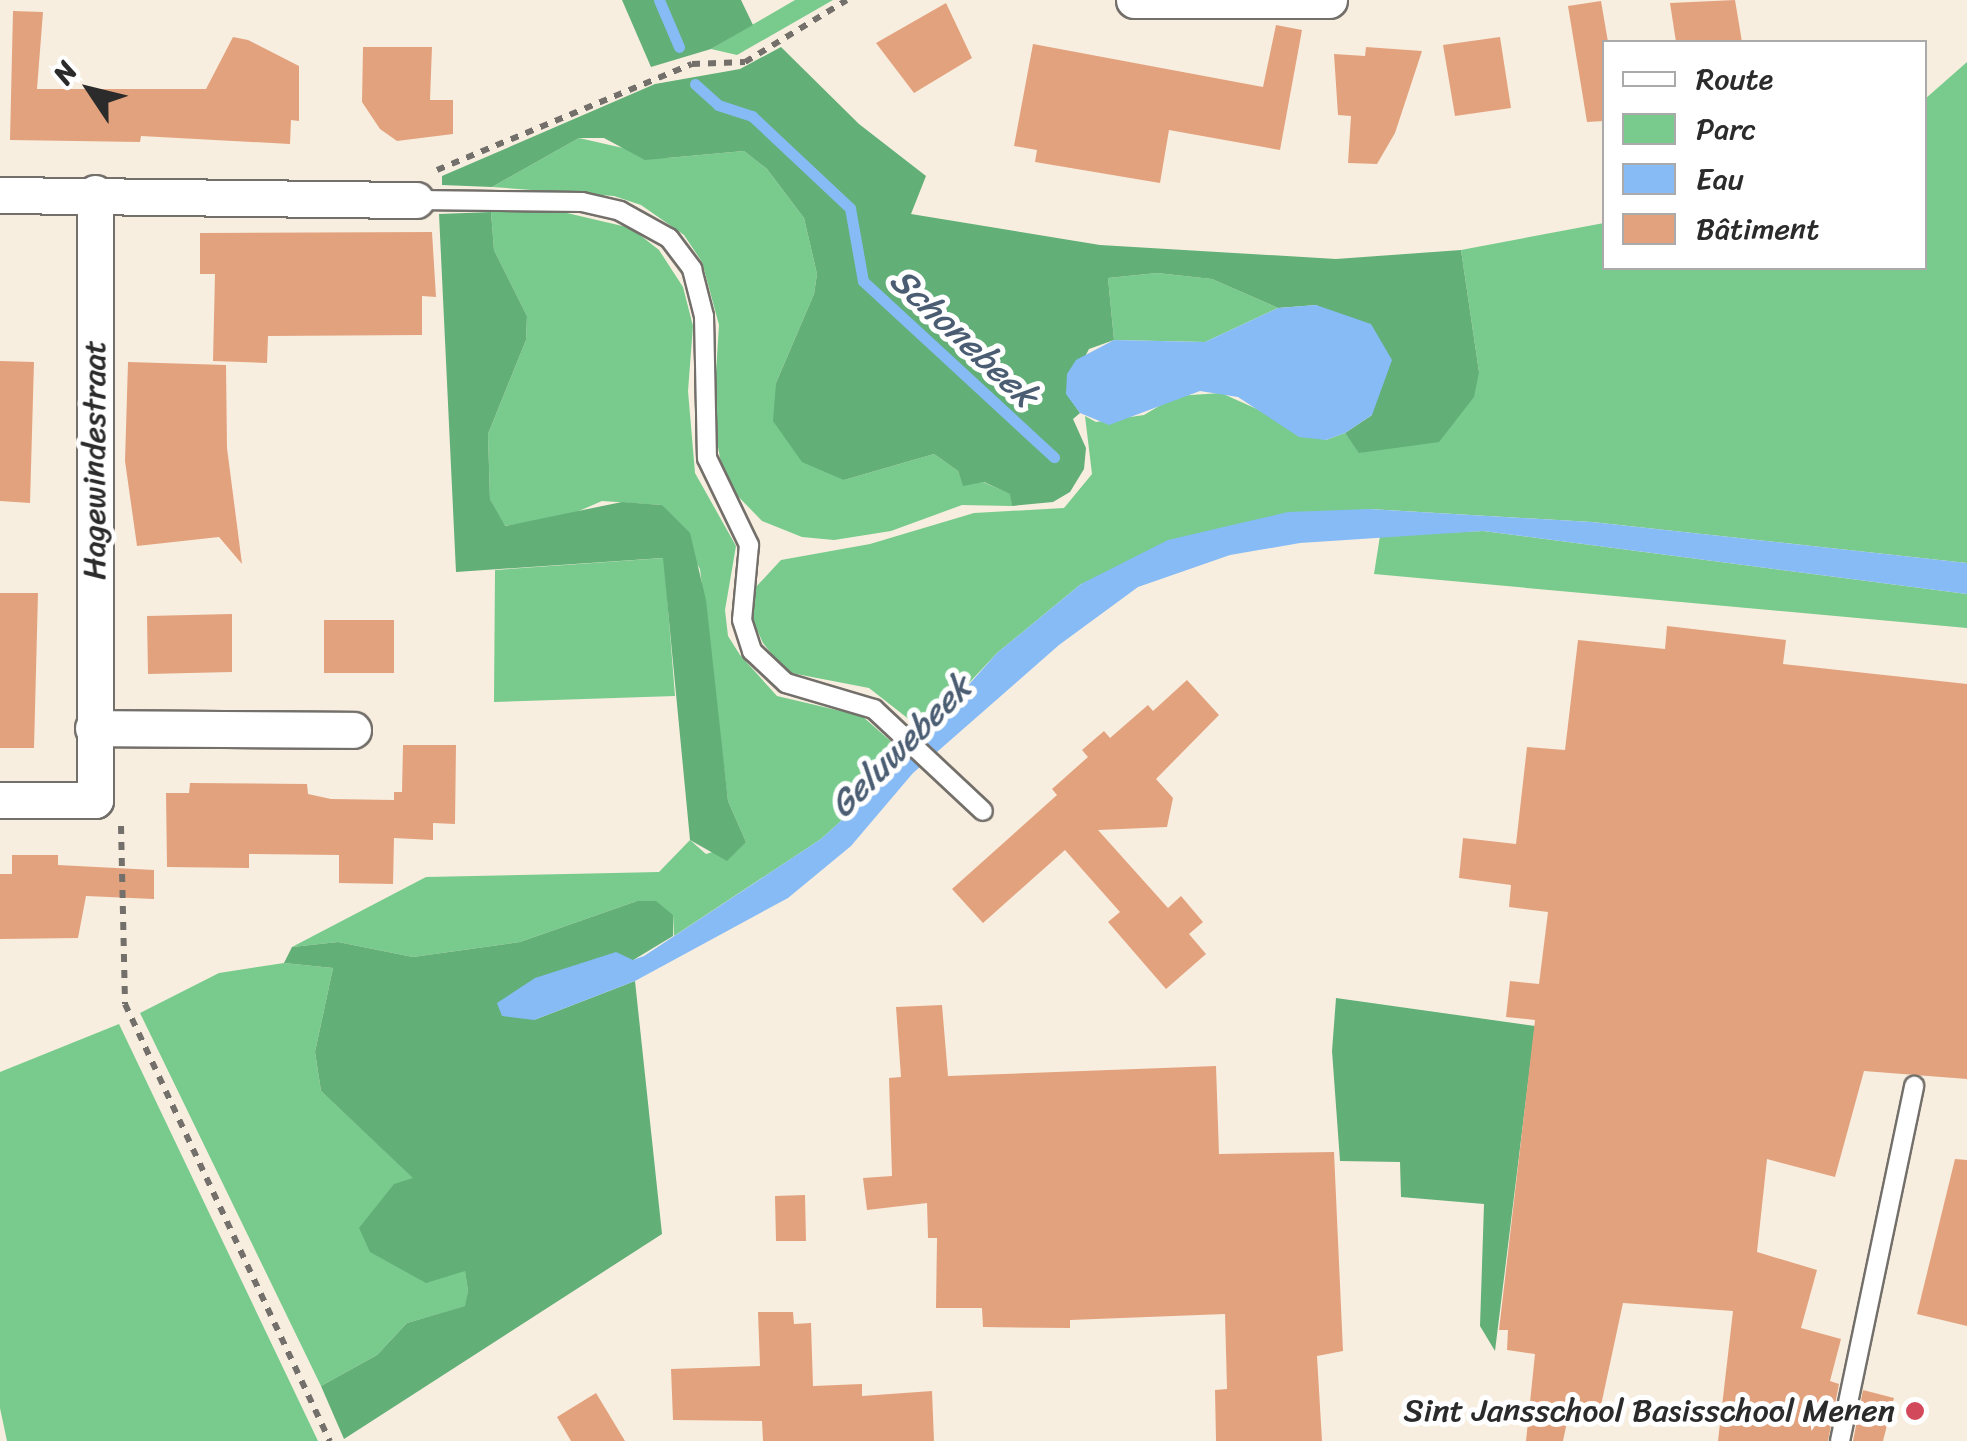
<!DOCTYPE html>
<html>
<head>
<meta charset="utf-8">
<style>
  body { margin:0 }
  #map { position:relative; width:1967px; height:1441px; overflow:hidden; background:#f8eedf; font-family:Sriracha,sans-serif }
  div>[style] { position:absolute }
  .green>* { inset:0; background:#78cb8d }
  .forest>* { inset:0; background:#62af78 }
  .water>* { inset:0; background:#87bbf5 }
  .stream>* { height:11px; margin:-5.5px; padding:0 5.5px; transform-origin:5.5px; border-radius:5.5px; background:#87bbf5 }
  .building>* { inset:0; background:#e3a27e }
  .path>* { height:6px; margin-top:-3px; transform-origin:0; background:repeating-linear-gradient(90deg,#736f6a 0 8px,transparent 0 16px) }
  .roads { filter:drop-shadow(2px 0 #736f6a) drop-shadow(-2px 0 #736f6a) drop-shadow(0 2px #736f6a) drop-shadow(0 -2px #736f6a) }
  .service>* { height:18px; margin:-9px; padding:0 9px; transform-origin:9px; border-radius:9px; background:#fff }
  .minor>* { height:35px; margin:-17.5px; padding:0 17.5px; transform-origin:17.5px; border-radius:17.5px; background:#fff }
  .dots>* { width:28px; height:28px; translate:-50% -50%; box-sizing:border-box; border:5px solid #fff; border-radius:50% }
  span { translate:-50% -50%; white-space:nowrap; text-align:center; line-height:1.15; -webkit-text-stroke:10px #fff; paint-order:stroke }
  .street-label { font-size:32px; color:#2b2b2b }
  .poi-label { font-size:32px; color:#2b2b2b }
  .right { translate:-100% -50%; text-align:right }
  .water-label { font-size:35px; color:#4b5d72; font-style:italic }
  .legend { position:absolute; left:1602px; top:40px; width:325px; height:230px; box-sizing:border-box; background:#fff; border:2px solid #aaa; margin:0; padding:12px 18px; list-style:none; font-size:30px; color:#2b2b2b }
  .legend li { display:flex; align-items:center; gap:20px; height:50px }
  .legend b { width:50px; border:2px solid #aaa }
  .north { position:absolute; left:40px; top:40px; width:100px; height:100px; -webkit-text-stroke:8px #fff; paint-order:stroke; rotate:305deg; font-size:28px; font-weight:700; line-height:40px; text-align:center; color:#2b2b2b }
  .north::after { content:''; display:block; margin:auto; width:35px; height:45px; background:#2b2b2b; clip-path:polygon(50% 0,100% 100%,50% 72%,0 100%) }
</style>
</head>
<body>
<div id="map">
  <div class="green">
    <div style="clip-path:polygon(795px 0,833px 0,737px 55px,711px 49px)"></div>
    <div style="clip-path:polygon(1967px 62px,1967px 563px,1592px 522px,1369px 509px,1081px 584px,997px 653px,924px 731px,869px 688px,786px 672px,763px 643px,753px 621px,755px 588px,781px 560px,870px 544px,974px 513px,1064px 508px,1092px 474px,1085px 416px,1096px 422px,1144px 415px,1176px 396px,1221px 393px,1326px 440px,1345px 433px,1360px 453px,1479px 372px,1461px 250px,1604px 223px,1604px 268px,1924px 268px,1925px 99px)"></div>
    <div style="clip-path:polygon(579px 138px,667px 158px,744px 151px,767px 169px,804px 218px,817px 274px,814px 294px,776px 383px,844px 480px,934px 454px,958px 471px,963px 485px,983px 482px,1011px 494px,1012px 506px,962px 505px,891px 531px,834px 540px,802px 537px,762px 521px,728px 486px,720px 458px,713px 419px,719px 325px,702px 262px,684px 235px,641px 205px,614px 196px,492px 187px)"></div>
    <div style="clip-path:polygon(554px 210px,631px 228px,659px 250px,683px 287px,693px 326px,688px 391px,695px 473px,736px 546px,725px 610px,728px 636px,740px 655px,777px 696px,862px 716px,903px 752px,874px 791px,821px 839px,674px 936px,673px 915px,637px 901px,520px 942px,413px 957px,338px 942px,292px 947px,426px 877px,659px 872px,690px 840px,706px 854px,746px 842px,728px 801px,700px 569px,662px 505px,602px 501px,565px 517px,504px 526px,490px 499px,488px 434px,526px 340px,527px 316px,494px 250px,491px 212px)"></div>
    <div style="clip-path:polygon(1157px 273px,1212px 279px,1278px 308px,1205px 342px,1114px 340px,1108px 278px)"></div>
    <div style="clip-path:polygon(1483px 531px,1967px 594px,1967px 628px,1374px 574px,1380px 536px)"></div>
    <div style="clip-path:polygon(664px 558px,675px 696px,494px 702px,495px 570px)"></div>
    <div style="clip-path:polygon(284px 963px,333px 968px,315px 1052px,321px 1091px,414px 1178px,465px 1270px,468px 1291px,466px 1306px,407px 1323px,377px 1355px,321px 1386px,140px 1013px,219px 973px)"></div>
    <div style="clip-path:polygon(119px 1024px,318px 1441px,7px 1441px,0 1408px,0 1072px)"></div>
  </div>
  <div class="forest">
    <div style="clip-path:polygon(622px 0,741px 0,753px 25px,711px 49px,651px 67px)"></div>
    <div style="clip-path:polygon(781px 47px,859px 124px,926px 176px,911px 214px,1100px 245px,1336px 259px,1461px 250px,1479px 372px,1474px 397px,1439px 442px,1359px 453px,1345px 433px,1372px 415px,1317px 305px,1278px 308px,1212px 279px,1157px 273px,1108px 278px,1114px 340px,1089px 349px,1066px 393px,1080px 413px,1073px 419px,1086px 448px,1084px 469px,1070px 492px,1053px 502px,1012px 506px,1010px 494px,984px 482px,963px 486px,958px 471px,934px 454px,844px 480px,802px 462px,773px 421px,776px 383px,814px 294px,817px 274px,804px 218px,767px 169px,744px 151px,645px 160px,604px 138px,579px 138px,492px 187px,442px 185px,442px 176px,655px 84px,740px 69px)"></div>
    <div style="clip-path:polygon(491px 212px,494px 250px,527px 316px,526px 340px,488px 434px,490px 499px,505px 526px,622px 502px,662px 505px,690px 533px,706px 600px,728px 801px,746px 842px,727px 861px,690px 840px,663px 558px,456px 572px,439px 214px)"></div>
    <div style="clip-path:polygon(637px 901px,656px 901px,673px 915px,673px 936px,534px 1020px,635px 981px,662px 1234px,344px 1439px,321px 1386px,377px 1355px,407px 1323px,465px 1306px,468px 1291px,465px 1271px,426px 1283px,370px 1252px,359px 1228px,394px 1184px,413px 1178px,321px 1091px,315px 1052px,333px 968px,284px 963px,292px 947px,338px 942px,413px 957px,520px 942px)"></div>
    <div style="clip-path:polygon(1336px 998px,1535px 1026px,1495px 1351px,1480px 1326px,1484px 1204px,1401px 1197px,1400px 1162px,1340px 1161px,1332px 1051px)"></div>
  </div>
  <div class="water">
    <div style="clip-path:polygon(1316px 305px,1371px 324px,1392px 360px,1372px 415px,1345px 433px,1326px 440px,1299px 437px,1238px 397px,1200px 391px,1109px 425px,1080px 413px,1066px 394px,1067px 374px,1076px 360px,1114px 340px,1205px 342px,1278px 308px)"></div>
    <div style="clip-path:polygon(1369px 509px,1592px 522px,1967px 563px,1967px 594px,1483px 531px,1300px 543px,1230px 555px,1138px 587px,1059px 645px,913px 773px,851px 846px,788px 898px,635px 981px,534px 1020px,502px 1016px,497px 1003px,535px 978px,616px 952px,633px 960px,644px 956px,821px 839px,874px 791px,997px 653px,1081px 584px,1168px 540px,1288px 512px)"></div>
  </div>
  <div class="stream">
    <div style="left:659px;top:0;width:51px;rotate:66.9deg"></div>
    <div style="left:695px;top:84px;width:31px;rotate:42deg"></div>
    <div style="left:718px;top:105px;width:36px;rotate:18deg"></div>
    <div style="left:752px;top:116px;width:134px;rotate:43.2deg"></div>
    <div style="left:850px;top:208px;width:74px;rotate:79.9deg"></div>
    <div style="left:863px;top:281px;width:260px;rotate:42.7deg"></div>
  </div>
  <div class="building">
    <div style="clip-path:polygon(1735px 0,1742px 42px,1676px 42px,1670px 3px)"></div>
    <div style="clip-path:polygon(1601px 1px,1608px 42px,1604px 121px,1587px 122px,1568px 6px)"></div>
    <div style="clip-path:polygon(946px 3px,972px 58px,914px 93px,876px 43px)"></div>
    <div style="clip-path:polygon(13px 11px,43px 12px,37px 89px,206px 89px,233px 37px,248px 40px,299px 66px,299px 121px,291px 120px,290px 144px,141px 136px,140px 142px,10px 140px)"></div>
    <div style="clip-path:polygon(1276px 25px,1302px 30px,1280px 150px,1169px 130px,1160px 183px,1035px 162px,1037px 150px,1014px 146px,1033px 44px,1263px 87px)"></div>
    <div style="clip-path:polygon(1500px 37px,1511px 108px,1455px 116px,1443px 45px)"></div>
    <div style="clip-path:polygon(363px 47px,432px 47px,430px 100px,453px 100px,453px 134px,397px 141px,380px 129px,362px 102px)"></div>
    <div style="clip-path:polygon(1366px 47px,1422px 51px,1395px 133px,1377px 164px,1348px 163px,1351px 116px,1338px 115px,1334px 54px,1365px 56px)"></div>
    <div style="clip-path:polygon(432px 232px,436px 297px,422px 296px,422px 335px,268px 336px,267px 363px,213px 361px,215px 274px,200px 274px,200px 233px)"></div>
    <div style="clip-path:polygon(0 361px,34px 362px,30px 503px,0 501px)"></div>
    <div style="clip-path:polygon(128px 362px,226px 365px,227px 448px,242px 564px,219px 537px,137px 546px,125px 461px)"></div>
    <div style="clip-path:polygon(0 593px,38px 593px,34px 748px,0 748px)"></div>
    <div style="clip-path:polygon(232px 614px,232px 672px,148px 674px,147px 616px)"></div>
    <div style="clip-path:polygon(324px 620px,394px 620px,394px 673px,324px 673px)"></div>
    <div style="clip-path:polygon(1667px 626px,1786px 640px,1783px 664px,1967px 684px,1967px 1079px,1864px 1071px,1835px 1177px,1767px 1159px,1757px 1252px,1817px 1270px,1801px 1328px,1841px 1339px,1830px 1381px,1839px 1384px,1828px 1441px,1718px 1441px,1733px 1311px,1623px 1303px,1600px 1410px,1571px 1403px,1563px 1441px,1526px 1441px,1535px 1354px,1507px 1350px,1508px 1330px,1499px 1330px,1535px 1020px,1506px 1017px,1510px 981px,1539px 984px,1548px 912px,1509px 907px,1511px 885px,1459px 878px,1463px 838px,1516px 844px,1527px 747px,1565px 750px,1578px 640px,1665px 649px)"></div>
    <div style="clip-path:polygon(1187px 680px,1219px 715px,1156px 779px,1173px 798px,1167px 827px,1098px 830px,1168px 908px,1181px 896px,1203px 922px,1189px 934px,1206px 954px,1166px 989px,1108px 922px,1120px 912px,1065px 850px,983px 923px,952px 889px,1057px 795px,1052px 789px,1088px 757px,1082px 750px,1104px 731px,1110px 738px,1148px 705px,1153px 711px)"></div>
    <div style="clip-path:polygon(403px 745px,456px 745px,455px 824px,433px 823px,433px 840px,394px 838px,393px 884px,339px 883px,339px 855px,249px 854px,249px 868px,167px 867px,166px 793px,189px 793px,190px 783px,307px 784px,308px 794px,331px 799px,394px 800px,394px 792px,402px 792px)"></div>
    <div style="clip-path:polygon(12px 855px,58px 855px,58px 865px,154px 870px,154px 899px,86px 896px,78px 938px,0 939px,0 874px,12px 874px)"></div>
    <div style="clip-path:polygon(942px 1005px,948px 1076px,1216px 1066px,1219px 1154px,1334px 1152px,1343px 1351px,1317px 1356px,1322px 1441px,1216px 1441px,1215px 1390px,1227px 1389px,1225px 1314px,1070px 1320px,1070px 1328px,983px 1327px,982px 1308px,936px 1308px,937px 1238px,928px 1238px,927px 1203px,867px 1210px,863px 1178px,892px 1176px,889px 1078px,901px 1077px,896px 1007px)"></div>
    <div style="clip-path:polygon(1955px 1159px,1967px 1160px,1967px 1326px,1917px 1314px)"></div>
    <div style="clip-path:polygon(805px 1195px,806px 1241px,776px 1241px,775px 1196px)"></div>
    <div style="clip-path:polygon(758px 1312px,793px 1312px,794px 1324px,811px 1323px,813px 1386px,862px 1384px,862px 1396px,932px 1391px,934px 1441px,763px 1441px,762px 1421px,673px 1420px,671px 1369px,760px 1366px)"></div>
    <div style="clip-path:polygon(1863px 1390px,1894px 1398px,1883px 1441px,1853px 1441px)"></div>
    <div style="clip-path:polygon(596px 1393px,625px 1441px,571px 1441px,557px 1417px)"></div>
  </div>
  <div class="path">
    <div style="left:437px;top:170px;width:276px;rotate:-22.6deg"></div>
    <div style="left:692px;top:64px;width:53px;rotate:-2.2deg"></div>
    <div style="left:745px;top:62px;width:119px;rotate:-31.3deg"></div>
    <div style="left:121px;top:826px;width:178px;rotate:88.7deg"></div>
    <div style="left:125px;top:1004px;width:483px;rotate:64.9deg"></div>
  </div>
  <div class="roads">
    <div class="service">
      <div style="left:416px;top:200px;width:166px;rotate:0.7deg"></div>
      <div style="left:582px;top:202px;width:39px;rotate:13deg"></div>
      <div style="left:620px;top:211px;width:56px;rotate:28.9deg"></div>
      <div style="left:669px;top:238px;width:39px;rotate:53deg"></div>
      <div style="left:692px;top:269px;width:49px;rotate:75.7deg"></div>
      <div style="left:704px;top:316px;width:142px;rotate:88.8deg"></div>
      <div style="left:707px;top:458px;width:97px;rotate:64.2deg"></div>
      <div style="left:749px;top:545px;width:75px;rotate:95.3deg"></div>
      <div style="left:742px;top:620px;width:33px;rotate:72deg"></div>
      <div style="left:752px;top:651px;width:47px;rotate:43.3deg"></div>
      <div style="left:786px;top:683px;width:92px;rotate:16.5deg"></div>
      <div style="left:874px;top:709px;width:149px;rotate:43.1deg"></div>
      <div style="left:1840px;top:1441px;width:363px;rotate:-78.2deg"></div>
    </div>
    <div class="minor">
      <div style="left:1134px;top:0;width:195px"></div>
      <div style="left:0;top:195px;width:416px;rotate:0.7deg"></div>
      <div style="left:93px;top:728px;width:260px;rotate:0.4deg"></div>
      <div style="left:0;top:800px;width:95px"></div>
      <div style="left:95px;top:800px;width:607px;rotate:-90deg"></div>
    </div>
  </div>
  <div class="dots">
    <div style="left:1915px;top:1411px;background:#d1495b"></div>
  </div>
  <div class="street-label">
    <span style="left:95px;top:460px;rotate:-90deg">Hagewindestraat</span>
  </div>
  <div class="poi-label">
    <span class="right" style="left:1895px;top:1411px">Sint Jansschool Basisschool Menen</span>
  </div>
  <div class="water-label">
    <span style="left:964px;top:337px;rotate:43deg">Schonebeek</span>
    <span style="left:900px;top:746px;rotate:-45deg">Geluwebeek</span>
  </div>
  <ul class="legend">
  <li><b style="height:12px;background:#fff"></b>Route</li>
  <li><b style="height:28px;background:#78cb8d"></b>Parc</li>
  <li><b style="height:28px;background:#87bbf5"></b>Eau</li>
  <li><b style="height:28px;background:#e3a27e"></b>Bâtiment</li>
  </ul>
  <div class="north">N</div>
</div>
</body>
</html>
